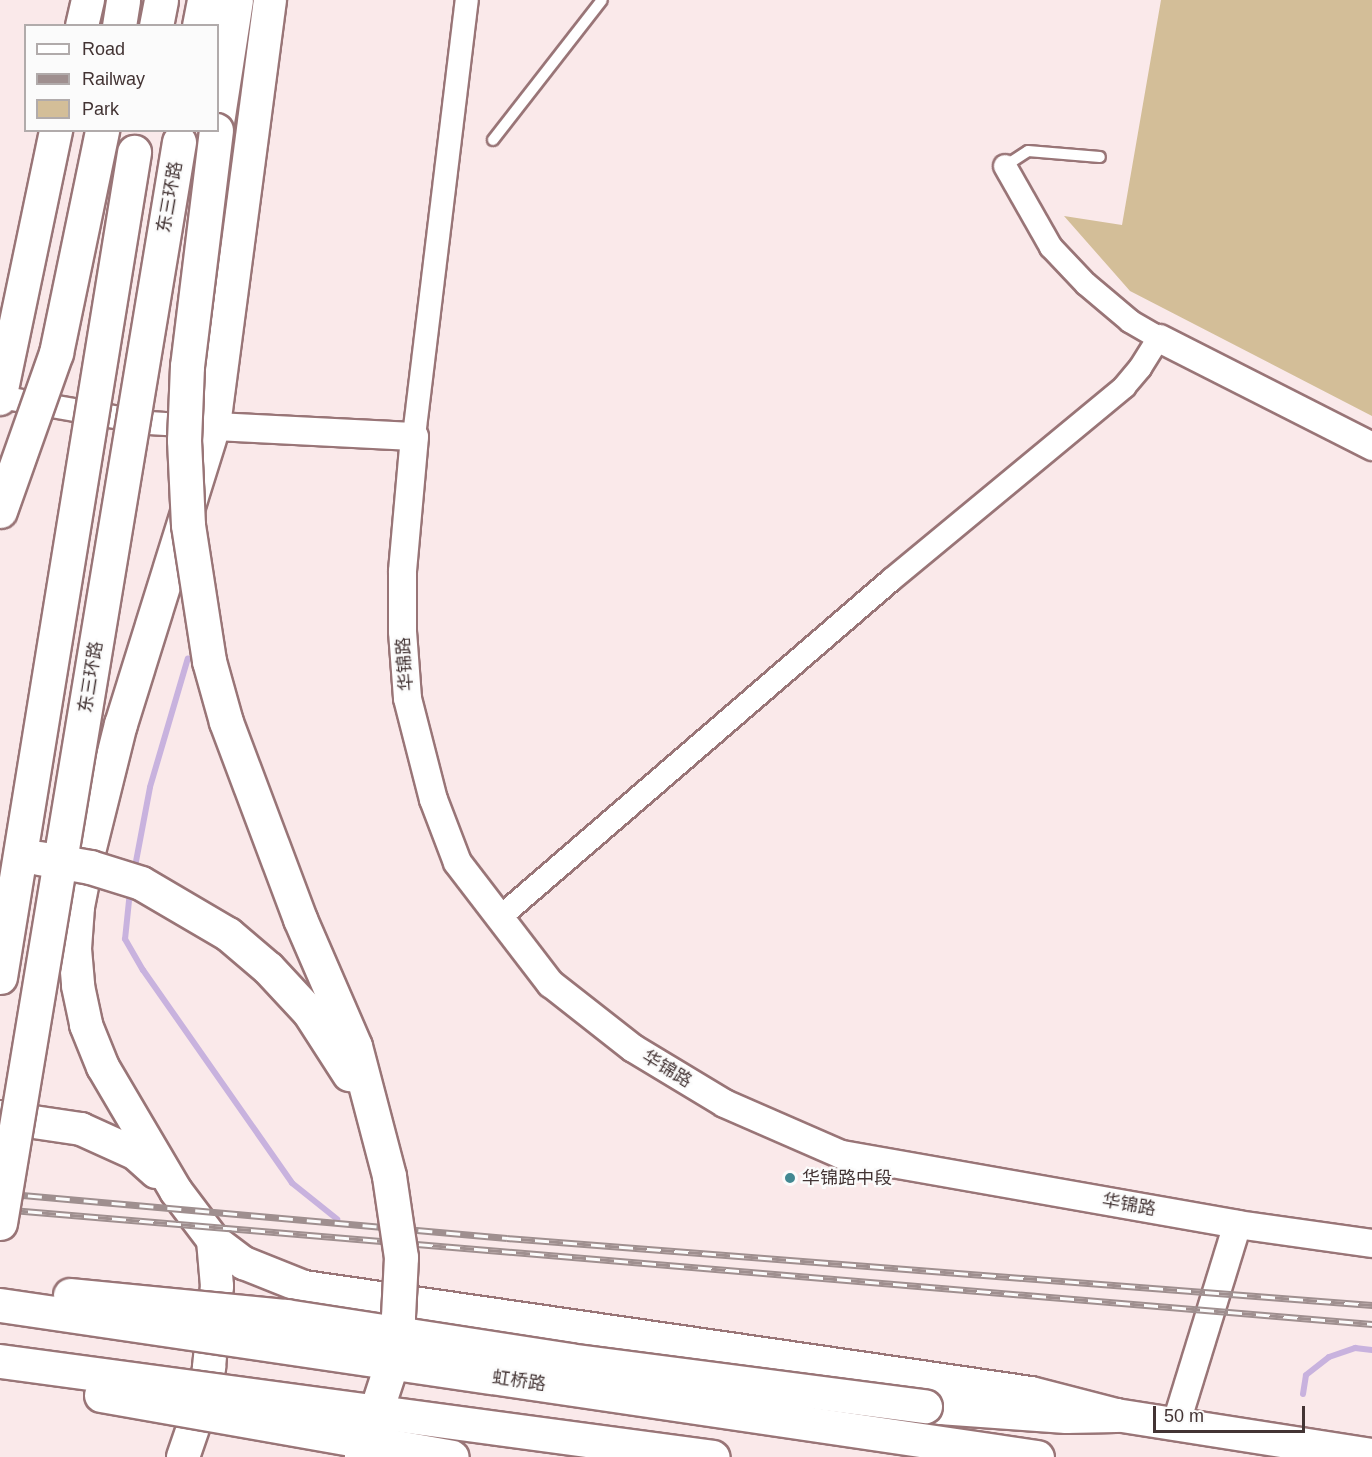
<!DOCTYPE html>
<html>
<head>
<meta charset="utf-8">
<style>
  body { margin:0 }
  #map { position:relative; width:1372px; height:1457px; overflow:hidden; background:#fae9ea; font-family:Arial,"Noto Sans SC",sans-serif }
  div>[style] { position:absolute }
  .green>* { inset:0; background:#d3be98 }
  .stream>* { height:6px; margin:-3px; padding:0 3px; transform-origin:3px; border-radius:3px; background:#c8b2de }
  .roads { filter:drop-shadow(2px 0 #997577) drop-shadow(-2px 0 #997577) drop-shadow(0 2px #997577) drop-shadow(0 -2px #997577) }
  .service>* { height:10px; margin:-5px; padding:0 5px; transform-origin:5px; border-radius:5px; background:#fff }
  .minor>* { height:22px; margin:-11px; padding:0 11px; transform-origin:11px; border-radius:11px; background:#fff }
  .tertiary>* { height:27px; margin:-13.5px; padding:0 13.5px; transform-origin:13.5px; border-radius:13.5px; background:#fff }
  .secondary>* { height:32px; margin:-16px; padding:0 16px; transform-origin:16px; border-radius:16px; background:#fff }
  .trunk>* { height:33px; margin:-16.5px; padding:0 16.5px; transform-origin:16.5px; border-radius:16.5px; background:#fff }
  .rail>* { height:7px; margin-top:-3.5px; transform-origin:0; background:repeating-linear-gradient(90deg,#fbfbfb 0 14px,#9f8f8f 0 28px); box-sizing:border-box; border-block:2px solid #9f8f8f }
  .bridges { filter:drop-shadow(2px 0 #997577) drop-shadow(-2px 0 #997577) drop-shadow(0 2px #997577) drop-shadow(0 -2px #997577) }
  .trunk-bridge>* { height:33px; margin:-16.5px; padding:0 16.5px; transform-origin:16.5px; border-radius:16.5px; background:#fff }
  .dots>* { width:16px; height:16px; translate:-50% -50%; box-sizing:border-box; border:3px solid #fbfbfb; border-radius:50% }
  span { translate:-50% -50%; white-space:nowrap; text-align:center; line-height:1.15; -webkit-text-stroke:4.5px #fbfbfb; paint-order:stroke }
  .street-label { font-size:18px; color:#433434 }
  .poi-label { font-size:18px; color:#433434 }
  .left { translate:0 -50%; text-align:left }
  .legend { position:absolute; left:24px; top:24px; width:195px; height:108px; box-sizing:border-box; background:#fbfbfb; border:2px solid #b1abab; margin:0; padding:8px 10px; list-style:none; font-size:18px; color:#433434 }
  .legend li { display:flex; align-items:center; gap:12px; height:30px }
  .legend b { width:30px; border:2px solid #b1abab }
  .scale { position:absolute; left:1153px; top:1406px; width:152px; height:27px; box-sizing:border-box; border:3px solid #433434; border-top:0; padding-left:8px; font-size:18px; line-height:21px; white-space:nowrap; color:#433434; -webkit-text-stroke:4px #fbfbfb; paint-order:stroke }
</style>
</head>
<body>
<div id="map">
  <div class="green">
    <div style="clip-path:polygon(1161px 0,1372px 0,1372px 416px,1130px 291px,1064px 216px,1122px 225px)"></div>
  </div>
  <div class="stream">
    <div style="left:134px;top:872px;width:86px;rotate:-79.3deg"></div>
    <div style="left:150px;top:787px;width:134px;rotate:-73.6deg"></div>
    <div style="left:130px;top:891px;width:48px;rotate:95.9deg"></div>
    <div style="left:125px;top:939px;width:36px;rotate:60deg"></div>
    <div style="left:143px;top:970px;width:260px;rotate:55deg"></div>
    <div style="left:292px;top:1183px;width:58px;rotate:38.7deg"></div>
    <div style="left:1303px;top:1394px;width:19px;rotate:-81deg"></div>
    <div style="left:1306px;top:1375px;width:29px;rotate:-38deg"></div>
    <div style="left:1329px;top:1357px;width:28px;rotate:-19deg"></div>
    <div style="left:1355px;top:1348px;width:17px;rotate:7deg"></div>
  </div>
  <div class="roads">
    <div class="service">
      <div style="left:493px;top:140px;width:177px;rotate:-52.1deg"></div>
      <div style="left:1005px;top:166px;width:27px;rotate:-33deg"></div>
      <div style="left:1028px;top:151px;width:72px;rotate:4.8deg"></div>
    </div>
    <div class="minor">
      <div style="left:0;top:397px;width:151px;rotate:9.9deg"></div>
      <div style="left:149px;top:423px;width:49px;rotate:3.5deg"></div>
      <div style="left:414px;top:436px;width:439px;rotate:-83.1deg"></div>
      <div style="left:499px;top:918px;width:518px;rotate:-40.77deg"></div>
      <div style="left:891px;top:580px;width:303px;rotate:-39.6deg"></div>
      <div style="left:1124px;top:387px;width:25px;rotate:-50deg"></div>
      <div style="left:1140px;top:368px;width:36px;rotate:-58deg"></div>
      <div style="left:1159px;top:338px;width:34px;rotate:-150deg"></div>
      <div style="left:1130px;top:321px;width:57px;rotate:-139.9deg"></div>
      <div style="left:1086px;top:284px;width:51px;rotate:-133.4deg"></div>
      <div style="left:1051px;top:247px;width:93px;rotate:-119.6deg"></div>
    </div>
    <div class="tertiary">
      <div style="left:1159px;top:338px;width:239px;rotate:26.9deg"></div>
      <div style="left:214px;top:426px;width:200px;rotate:2.9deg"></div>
      <div style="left:414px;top:436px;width:136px;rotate:95.1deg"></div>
      <div style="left:402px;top:571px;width:60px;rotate:90deg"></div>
      <div style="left:402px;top:631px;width:67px;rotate:85.7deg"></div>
      <div style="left:407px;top:698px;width:104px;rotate:75.6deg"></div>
      <div style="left:433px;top:799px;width:67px;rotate:69.1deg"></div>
      <div style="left:457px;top:862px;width:153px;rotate:52.5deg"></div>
      <div style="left:550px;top:983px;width:105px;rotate:38.1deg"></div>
      <div style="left:633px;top:1048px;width:106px;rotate:31.1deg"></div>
      <div style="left:724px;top:1103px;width:128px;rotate:23.6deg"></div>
      <div style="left:841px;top:1154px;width:402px;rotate:10deg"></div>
      <div style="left:1237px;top:1224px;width:136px;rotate:8deg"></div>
      <div style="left:1175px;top:1425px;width:210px;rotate:-72.9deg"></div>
    </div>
    <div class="secondary">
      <div style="left:270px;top:0;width:430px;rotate:97.5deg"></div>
      <div style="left:214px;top:426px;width:312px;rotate:107.3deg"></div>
      <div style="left:121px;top:724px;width:136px;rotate:104deg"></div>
      <div style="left:88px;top:856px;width:52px;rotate:101.1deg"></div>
      <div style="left:78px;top:907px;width:42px;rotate:94.1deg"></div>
      <div style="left:75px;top:949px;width:37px;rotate:85deg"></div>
      <div style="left:78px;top:986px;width:40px;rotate:78deg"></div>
      <div style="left:86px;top:1025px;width:45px;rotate:68deg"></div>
      <div style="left:103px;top:1067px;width:144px;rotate:59.5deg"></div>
      <div style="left:176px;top:1191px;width:61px;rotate:52.9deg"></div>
      <div style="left:213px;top:1240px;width:39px;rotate:37deg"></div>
      <div style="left:244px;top:1263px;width:65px;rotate:21.8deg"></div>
      <div style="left:304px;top:1287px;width:735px;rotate:8.3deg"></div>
      <div style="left:1031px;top:1393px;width:88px;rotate:14.5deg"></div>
      <div style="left:1116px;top:1415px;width:259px;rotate:8.9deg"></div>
      <div style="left:82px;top:26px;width:27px;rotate:-77deg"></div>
      <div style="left:0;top:399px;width:275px;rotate:-78.2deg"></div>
      <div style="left:0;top:1117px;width:82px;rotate:8.4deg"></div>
      <div style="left:81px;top:1129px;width:60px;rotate:24.4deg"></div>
      <div style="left:136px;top:1154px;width:27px;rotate:42deg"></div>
      <div style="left:183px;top:1457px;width:61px;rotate:-71deg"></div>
      <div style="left:203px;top:1399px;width:33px;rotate:-79deg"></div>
      <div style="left:209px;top:1367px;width:81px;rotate:-84.4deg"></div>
      <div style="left:217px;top:1286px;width:46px;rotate:-95deg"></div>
    </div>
    <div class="trunk">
      <div style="left:119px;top:26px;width:26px;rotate:-81deg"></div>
      <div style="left:156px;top:26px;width:26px;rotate:-79deg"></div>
      <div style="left:199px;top:26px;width:26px;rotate:-79deg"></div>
      <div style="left:218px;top:116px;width:117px;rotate:-81.2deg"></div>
      <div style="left:925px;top:1406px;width:141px;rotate:4.1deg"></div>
      <div style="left:1066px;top:1416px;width:50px;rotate:-1.1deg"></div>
    </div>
  </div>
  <div class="rail">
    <div style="left:0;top:1193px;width:509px;rotate:5.07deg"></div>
    <div style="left:507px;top:1238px;width:868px;rotate:4.43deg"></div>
    <div style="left:0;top:1209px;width:1377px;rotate:4.79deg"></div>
  </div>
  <div class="bridges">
    <div class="trunk-bridge">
      <div style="left:216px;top:130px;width:238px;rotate:97deg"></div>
      <div style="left:187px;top:366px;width:74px;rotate:92.3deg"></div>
      <div style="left:184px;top:440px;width:85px;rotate:87.3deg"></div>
      <div style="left:188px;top:525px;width:138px;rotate:81.2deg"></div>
      <div style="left:209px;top:661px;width:63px;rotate:74.4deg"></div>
      <div style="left:226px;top:722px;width:210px;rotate:69.4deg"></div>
      <div style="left:300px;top:919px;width:138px;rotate:66.6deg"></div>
      <div style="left:355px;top:1046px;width:134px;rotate:75.3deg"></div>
      <div style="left:389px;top:1176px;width:82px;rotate:81.6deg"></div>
      <div style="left:401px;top:1257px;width:60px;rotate:92.9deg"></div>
      <div style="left:398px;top:1317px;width:49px;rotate:98.3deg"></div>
      <div style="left:391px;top:1365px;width:97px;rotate:108.1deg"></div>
      <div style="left:0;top:511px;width:168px;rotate:-70.5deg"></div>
      <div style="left:56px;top:353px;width:228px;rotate:-78.3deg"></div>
      <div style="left:39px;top:858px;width:52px;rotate:10deg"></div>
      <div style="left:90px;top:867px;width:53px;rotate:17.4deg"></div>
      <div style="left:141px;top:883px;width:101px;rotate:30.4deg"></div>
      <div style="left:228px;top:934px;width:52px;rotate:40.4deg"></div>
      <div style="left:268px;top:968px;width:60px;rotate:47deg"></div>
      <div style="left:309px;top:1012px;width:74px;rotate:57.2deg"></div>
      <div style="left:0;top:977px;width:836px;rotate:-80.77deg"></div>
      <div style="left:0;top:1223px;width:1096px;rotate:-80.6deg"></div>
      <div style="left:70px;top:1295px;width:217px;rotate:5.6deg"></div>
      <div style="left:286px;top:1316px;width:286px;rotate:8.8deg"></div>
      <div style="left:569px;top:1360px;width:359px;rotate:7.4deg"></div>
      <div style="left:0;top:1305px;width:1048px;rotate:8.34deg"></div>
      <div style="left:0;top:1361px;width:719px;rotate:7.67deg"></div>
      <div style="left:101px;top:1395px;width:356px;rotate:10deg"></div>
    </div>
  </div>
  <div class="dots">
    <div style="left:790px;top:1178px;background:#428892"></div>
  </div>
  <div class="street-label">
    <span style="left:170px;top:197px;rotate:-80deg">东三环路</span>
    <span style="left:405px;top:664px;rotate:-94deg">华锦路</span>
    <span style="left:91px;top:677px;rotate:-81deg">东三环路</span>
    <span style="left:667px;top:1069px;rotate:31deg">华锦路</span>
    <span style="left:1129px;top:1205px;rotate:10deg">华锦路</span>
    <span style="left:519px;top:1381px;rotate:8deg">虹桥路</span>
  </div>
  <div class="poi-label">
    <span class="left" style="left:802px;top:1178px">华锦路中段</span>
  </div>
  <ul class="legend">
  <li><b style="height:8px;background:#fff"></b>Road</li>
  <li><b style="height:8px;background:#9f8f8f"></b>Railway</li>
  <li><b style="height:16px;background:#d3be98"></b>Park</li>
  </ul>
  <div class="scale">50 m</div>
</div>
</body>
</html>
